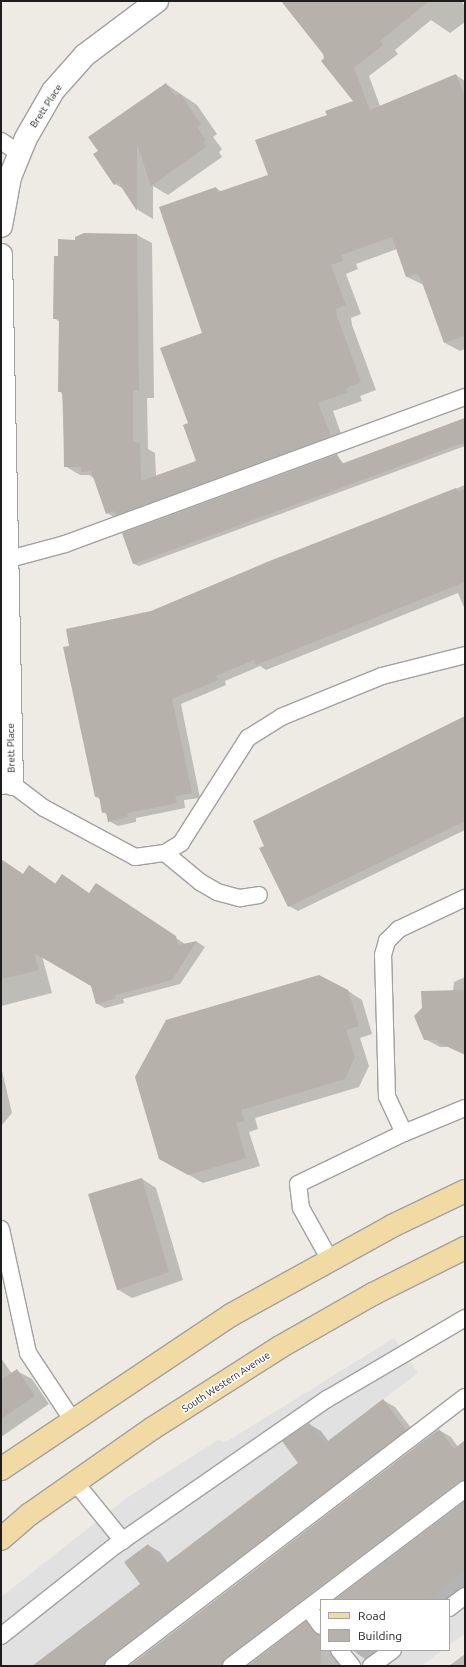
<!DOCTYPE html>
<html>
<head>
<meta charset="utf-8">
<style>
  body { margin:0 }
  #map { position:relative; width:466px; height:1667px; overflow:hidden; background:#edebe4; font-family:Ubuntu,sans-serif }
  div>[style] { position:absolute }
  .parking>* { inset:0; background:#e1e1e1 }
  .shadow>* { inset:0; background:#0003 }
  .building>* { inset:0; background:#b6b1aa }
  .roads { filter:drop-shadow(1px 0 #a1a1a1) drop-shadow(-1px 0 #a1a1a1) drop-shadow(0 1px #a1a1a1) drop-shadow(0 -1px #a1a1a1) }
  .lane>* { height:16px; margin:-8px; padding:0 8px; transform-origin:8px; border-radius:8px; background:#fff }
  .street>* { height:22px; margin:-11px; padding:0 11px; transform-origin:11px; border-radius:11px; background:#fff }
  .primary>* { height:22px; margin:-11px; padding:0 11px; transform-origin:11px; border-radius:11px; background:#f2daa5 }
  span { translate:-50% -50%; white-space:nowrap; text-align:center; line-height:1.15; -webkit-text-stroke:3px #fff; paint-order:stroke }
  .street-label { font-size:10px; color:#1d1d1d }
  .frame { position:absolute; inset:0; border:2px solid #1d1d1d; pointer-events:none }
  .legend { position:absolute; left:320px; top:1599px; width:130px; height:52px; box-sizing:border-box; background:#fff; border:1px solid #a5a5a5; margin:0; padding:5px 7px; list-style:none; font-size:12px; color:#1d1d1d }
  .legend li { display:flex; align-items:center; gap:8px; height:20px }
  .legend b { width:20px; border:1px solid #a5a5a5 }
</style>
</head>
<body>
<div id="map">
  <div class="parking">
    <div style="clip-path:polygon(394px 1338px,418px 1373px,324px 1444px,307px 1422px,282px 1441px,298px 1463px,164px 1565px,147px 1544px,124px 1562px,140px 1584px,32px 1666px,1px 1666px,1px 1597px,128px 1497px,218px 1440px,226px 1442px)"></div>
    <div style="clip-path:polygon(465px 1571px,465px 1634px,449px 1645px,449px 1600px,427px 1600px)"></div>
    <div style="clip-path:polygon(361px 1650px,443px 1650px,421px 1666px,340px 1666px)"></div>
  </div>
  <div class="shadow">
    <div style="clip-path:polygon(283px 1px,461px 1px,465px 6px,465px 22px,450px 33px,431px 20px,395px 50px,398px 54px,369px 76px,380px 106px,456px 75px,465px 81px,465px 349px,460px 351px,445px 343px,424px 285px,407px 277px,397px 249px,356px 264px,358px 269px,346px 274px,361px 314px,351px 318px,352px 325px,376px 390px,360px 396px,362px 401px,333px 411px,345px 445px,122px 522px,107px 513px,95px 479px,89px 475px,80px 475px,65px 466px,62px 393px,60px 391px,60px 322px,54px 318px,59px 258px,76px 241px,137px 235px,152px 243px,154px 398px,147px 398px,148px 449px,155px 453px,156px 476px,197px 461px,189px 424px,203px 333px,216px 188px,222px 192px,269px 175px,328px 115px,355px 102px,324px 53px)"></div>
    <div style="clip-path:polygon(166px 84px,197px 105px,217px 134px,213px 137px,222px 149px,219px 152px,222px 157px,168px 195px,153px 186px,153px 219px,138px 210px,124px 189px,115px 184px)"></div>
    <div style="clip-path:polygon(465px 418px,465px 446px,139px 566px,134px 564px,123px 534px,337px 455px,344px 464px)"></div>
    <div style="clip-path:polygon(465px 485px,465px 610px,458px 593px,266px 670px,260px 666px,225px 681px,226px 685px,181px 704px,200px 798px,184px 800px,185px 808px,136px 818px,136px 822px,118px 826px,109px 821px,108px 815px,103px 812px,100px 799px,96px 797px,70px 647px)"></div>
    <div style="clip-path:polygon(465px 718px,465px 830px,298px 911px,289px 906px)"></div>
    <div style="clip-path:polygon(1px 860px,24px 875px,37px 871px,56px 884px,89px 894px,104px 889px,185px 944px,197px 942px,205px 947px,180px 984px,123px 999px,124px 1003px,105px 1008px,96px 1003px,92px 985px,42px 956px,52px 993px,1px 1006px)"></div>
    <div style="clip-path:polygon(465px 977px,465px 1055px,448px 1047px,440px 1047px,425px 1039px,453px 992px,454px 982px)"></div>
    <div style="clip-path:polygon(348px 991px,362px 1000px,372px 1034px,360px 1038px,369px 1066px,359px 1087px,255px 1118px,258px 1129px,249px 1132px,260px 1166px,203px 1183px,160px 1158px)"></div>
    <div style="clip-path:polygon(1px 1067px,12px 1113px,1px 1126px)"></div>
    <div style="clip-path:polygon(142px 1179px,156px 1188px,183px 1280px,132px 1298px,117px 1289px)"></div>
    <div style="clip-path:polygon(1px 1358px,12px 1374px,17px 1371px,32px 1379px,49px 1404px,1px 1437px)"></div>
    <div style="clip-path:polygon(383px 1400px,395px 1407px,418px 1437px,119px 1666px,33px 1666px,141px 1584px,148px 1545px,160px 1552px,168px 1563px,300px 1463px,309px 1424px,321px 1431px,329px 1442px)"></div>
    <div style="clip-path:polygon(439px 1430px,451px 1437px,458px 1447px,465px 1441px,465px 1493px,237px 1666px,130px 1666px)"></div>
    <div style="clip-path:polygon(465px 1502px,465px 1587px,448px 1600px,336px 1600px)"></div>
    <div style="clip-path:polygon(306px 1622px,321px 1633px,321px 1650px,345px 1650px,346px 1666px,248px 1666px)"></div>
    <div style="clip-path:polygon(352px 1650px,382px 1650px,368px 1661px)"></div>
    <div style="clip-path:polygon(465px 1654px,465px 1666px,449px 1666px)"></div>
  </div>
  <div class="building">
    <div style="clip-path:polygon(281px 1px,429px 1px,380px 41px,383px 45px,354px 68px,370px 110px,456px 74px,465px 97px,465px 336px,444px 343px,420px 277px,417px 274px,406px 277px,392px 237px,341px 255px,343px 261px,331px 265px,346px 305px,336px 309px,337px 316px,361px 382px,346px 388px,348px 392px,318px 403px,331px 436px,116px 515px,114px 511px,106px 514px,91px 471px,81px 472px,81px 467px,64px 467px,63px 396px,61px 392px,58px 392px,59px 319px,53px 319px,54px 256px,58px 256px,58px 239px,75px 240px,75px 237px,84px 233px,137px 234px,139px 390px,133px 390px,133px 441px,140px 444px,141px 481px,196px 461px,183px 425px,188px 423px,160px 348px,202px 333px,159px 207px,216px 187px,218px 192px,268px 175px,255px 140px,327px 115px,325px 111px,353px 101px,321px 61px,324px 58px,323px 54px)"></div>
    <div style="clip-path:polygon(166px 83px,175px 96px,180px 94px,201px 124px,197px 127px,206px 140px,203px 142px,206px 147px,151px 186px,137px 144px,137px 211px,118px 182px,114px 185px,93px 154px,98px 151px,88px 137px)"></div>
    <div style="clip-path:polygon(465px 418px,465px 442px,133px 564px,122px 533px,337px 454px,341px 464px)"></div>
    <div style="clip-path:polygon(456px 488px,458px 492px,465px 489px,465px 582px,256px 665px,254px 660px,216px 676px,218px 680px,172px 699px,192px 793px,175px 796px,177px 803px,127px 813px,128px 817px,108px 822px,106px 812px,102px 813px,99px 796px,95px 797px,63px 647px,69px 646px,66px 629px,151px 611px,267px 562px)"></div>
    <div style="clip-path:polygon(465px 716px,465px 821px,288px 907px,259px 848px,264px 846px,253px 821px)"></div>
    <div style="clip-path:polygon(1px 859px,23px 874px,29px 865px,55px 884px,62px 874px,89px 893px,96px 883px,176px 936px,178px 945px,197px 941px,172px 980px,115px 995px,116px 998px,96px 1004px,91px 986px,34px 953px,39px 970px,1px 979px)"></div>
    <div style="clip-path:polygon(319px 975px,348px 990px,359px 1026px,346px 1030px,355px 1057px,345px 1079px,241px 1110px,244px 1121px,236px 1123px,246px 1158px,188px 1175px,159px 1159px,135px 1077px,166px 1020px)"></div>
    <div style="clip-path:polygon(465px 990px,465px 1054px,437px 1042px,437px 1040px,424px 1040px,414px 1016px,422px 1008px,421px 991px)"></div>
    <div style="clip-path:polygon(142px 1178px,169px 1272px,117px 1290px,88px 1194px)"></div>
    <div style="clip-path:polygon(17px 1369px,35px 1396px,1px 1419px,1px 1380px)"></div>
    <div style="clip-path:polygon(383px 1399px,406px 1430px,107px 1658px,104px 1666px,32px 1666px,140px 1584px,124px 1562px,148px 1544px,164px 1565px,298px 1463px,282px 1441px,309px 1423px,324px 1444px)"></div>
    <div style="clip-path:polygon(439px 1429px,454px 1449px,465px 1440px,465px 1480px,459px 1481px,225px 1658px,222px 1666px,129px 1666px)"></div>
    <div style="clip-path:polygon(465px 1501px,465px 1571px,427px 1600px,334px 1600px)"></div>
    <div style="clip-path:polygon(306px 1621px,314px 1632px,321px 1635px,321px 1666px,247px 1666px)"></div>
  </div>
  <div class="roads">
    <div class="lane">
      <div style="left:1px;top:141px;width:22px;rotate:34deg"></div>
      <div style="left:6px;top:560px;width:61px;rotate:-15.2deg"></div>
      <div style="left:65px;top:544px;width:426px;rotate:-20.2deg"></div>
      <div style="left:1px;top:786px;width:11px;rotate:-10deg"></div>
      <div style="left:12px;top:784px;width:40px;rotate:37deg"></div>
      <div style="left:44px;top:808px;width:103px;rotate:28.3deg"></div>
      <div style="left:135px;top:857px;width:30px;rotate:-8deg"></div>
      <div style="left:165px;top:853px;width:19px;rotate:-32deg"></div>
      <div style="left:181px;top:843px;width:125px;rotate:-57.5deg"></div>
      <div style="left:248px;top:738px;width:39px;rotate:-32deg"></div>
      <div style="left:281px;top:717px;width:109px;rotate:-22.1deg"></div>
      <div style="left:382px;top:676px;width:86px;rotate:-14.2deg"></div>
      <div style="left:165px;top:853px;width:45px;rotate:39.6deg"></div>
      <div style="left:200px;top:882px;width:20px;rotate:30deg"></div>
      <div style="left:217px;top:892px;width:24px;rotate:15deg"></div>
      <div style="left:240px;top:898px;width:19px;rotate:-9deg"></div>
      <div style="left:404px;top:1133px;width:40px;rotate:-115deg"></div>
      <div style="left:387px;top:1097px;width:142px;rotate:-91.6deg"></div>
      <div style="left:383px;top:955px;width:15px;rotate:-74deg"></div>
      <div style="left:387px;top:941px;width:17px;rotate:-45deg"></div>
      <div style="left:399px;top:929px;width:73px;rotate:-25.2deg"></div>
      <div style="left:1px;top:1229px;width:127px;rotate:77.7deg"></div>
      <div style="left:28px;top:1353px;width:82px;rotate:56.5deg"></div>
      <div style="left:330px;top:1260px;width:60px;rotate:-119.1deg"></div>
      <div style="left:301px;top:1208px;width:24px;rotate:-97deg"></div>
      <div style="left:298px;top:1184px;width:118px;rotate:-25.7deg"></div>
      <div style="left:404px;top:1133px;width:66px;rotate:-22.3deg"></div>
      <div style="left:75px;top:1482px;width:76px;rotate:50.9deg"></div>
      <div style="left:308px;top:1608px;width:22px;rotate:54deg"></div>
      <div style="left:449px;top:1608px;width:20px;rotate:-37deg"></div>
      <div style="left:1px;top:1636px;width:147px;rotate:-38.4deg"></div>
      <div style="left:116px;top:1545px;width:257px;rotate:-34.7deg"></div>
      <div style="left:327px;top:1399px;width:160px;rotate:-30.4deg"></div>
      <div style="left:339px;top:1650px;width:21px;rotate:51deg"></div>
      <div style="left:113px;top:1666px;width:443px;rotate:-37.4deg"></div>
      <div style="left:231px;top:1666px;width:293px;rotate:-37.1deg"></div>
      <div style="left:371px;top:1666px;width:27px;rotate:-36deg"></div>
    </div>
    <div class="street">
      <div style="left:1px;top:226px;width:50px;rotate:-79.6deg"></div>
      <div style="left:10px;top:177px;width:42px;rotate:-67.7deg"></div>
      <div style="left:26px;top:138px;width:54px;rotate:-60.1deg"></div>
      <div style="left:53px;top:91px;width:48px;rotate:-48.4deg"></div>
      <div style="left:85px;top:55px;width:90px;rotate:-36.9deg"></div>
      <div style="left:1px;top:255px;width:529px;rotate:88.81deg"></div>
    </div>
    <div class="primary">
      <div style="left:1px;top:1469px;width:277px;rotate:-33.8deg"></div>
      <div style="left:231px;top:1315px;width:184px;rotate:-28.9deg"></div>
      <div style="left:392px;top:1226px;width:81px;rotate:-25.6deg"></div>
      <div style="left:1px;top:1539px;width:38px;rotate:-41deg"></div>
      <div style="left:30px;top:1514px;width:150px;rotate:-35deg"></div>
      <div style="left:153px;top:1428px;width:151px;rotate:-32.5deg"></div>
      <div style="left:280px;top:1347px;width:107px;rotate:-29.7deg"></div>
      <div style="left:373px;top:1294px;width:103px;rotate:-26.6deg"></div>
    </div>
  </div>
  <div class="street-label">
    <span style="left:46px;top:106px;rotate:-57deg">Brett Place</span>
    <span style="left:11px;top:748px;rotate:-91deg">Brett Place</span>
    <span style="left:226px;top:1382px;rotate:-33deg">South Western Avenue</span>
  </div>
  <div class="frame"></div>
  <ul class="legend">
  <li><b style="height:5px;background:#f2daa5"></b>Road</li>
  <li><b style="height:11px;background:#b6b1aa"></b>Building</li>
  </ul>
</div>
</body>
</html>
